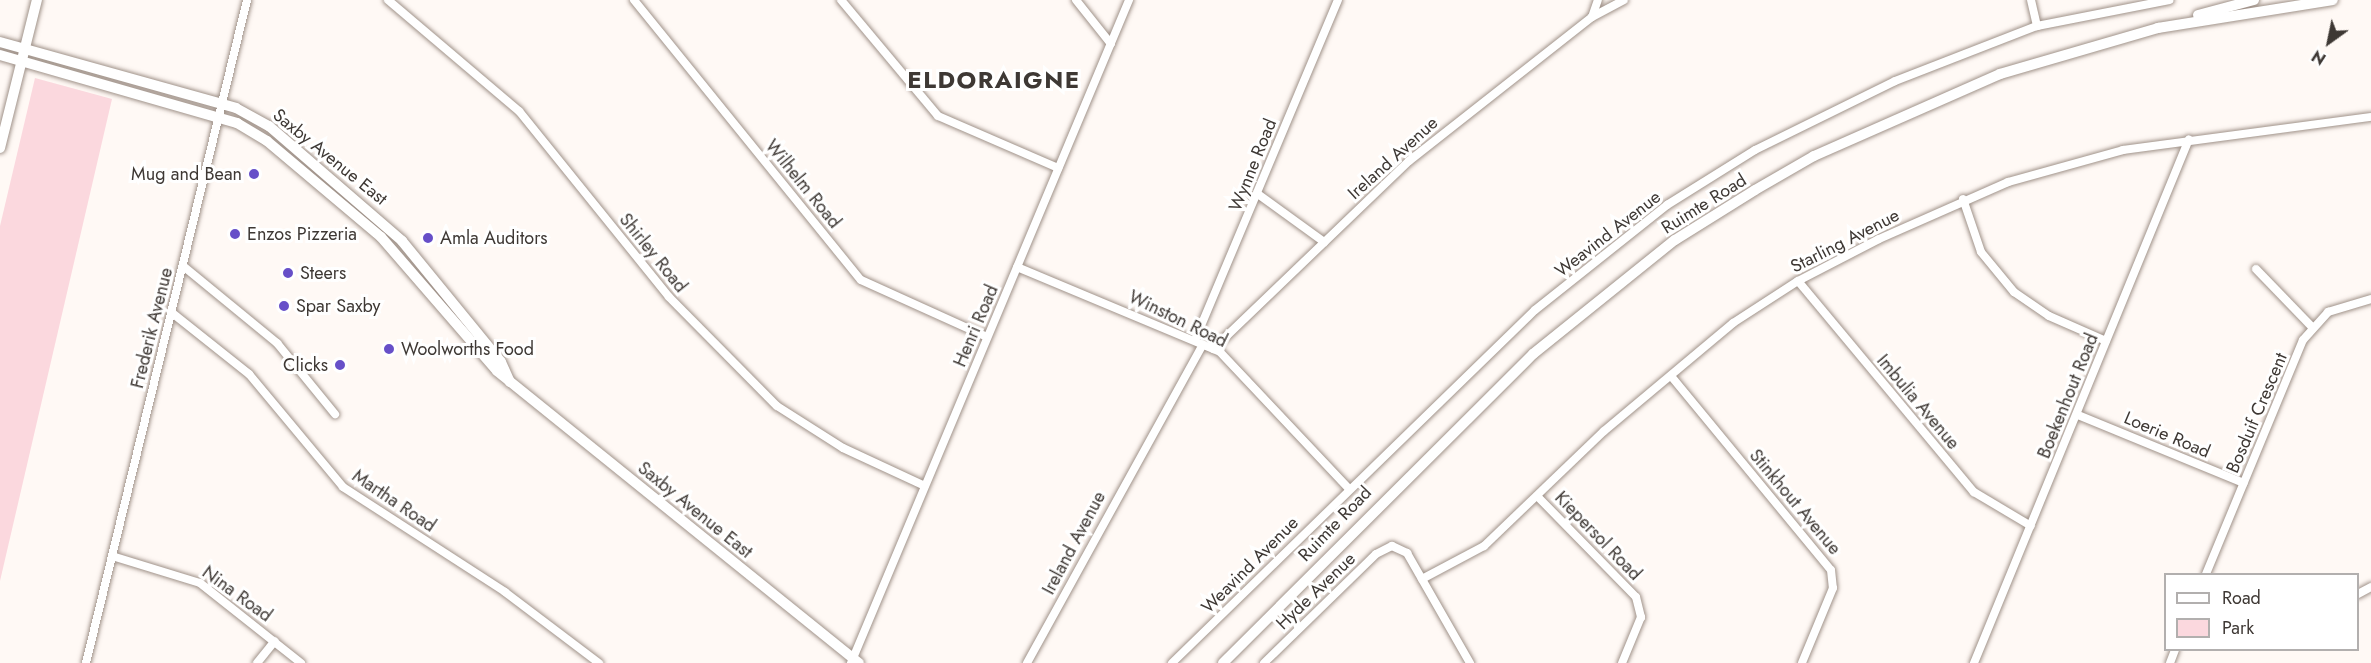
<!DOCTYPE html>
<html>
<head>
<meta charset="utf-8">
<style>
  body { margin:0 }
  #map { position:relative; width:2371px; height:663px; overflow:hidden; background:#fff9f5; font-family:Jost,sans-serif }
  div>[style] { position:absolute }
  .green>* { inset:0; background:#fbd8de }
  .roads { filter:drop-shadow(0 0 2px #a09289) drop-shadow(0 0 2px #a09289) }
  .street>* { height:8px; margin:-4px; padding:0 4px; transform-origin:4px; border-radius:4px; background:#fff }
  .secondary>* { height:10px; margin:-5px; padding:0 5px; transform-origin:5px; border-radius:5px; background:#fff }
  .dots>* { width:16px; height:16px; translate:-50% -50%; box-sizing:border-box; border:3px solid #fff; border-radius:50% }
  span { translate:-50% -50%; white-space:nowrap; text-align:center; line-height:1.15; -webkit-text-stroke:6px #fff; paint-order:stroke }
  .street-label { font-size:18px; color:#3e3834 }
  .poi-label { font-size:18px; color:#3e3834 }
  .right { translate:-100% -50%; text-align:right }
  .left { translate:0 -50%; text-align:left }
  .district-label { font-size:24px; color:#3e3834; font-weight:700; letter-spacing:1.5px }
  .legend { position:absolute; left:2164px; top:573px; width:195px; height:78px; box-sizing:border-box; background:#fff; border:2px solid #b2afae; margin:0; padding:8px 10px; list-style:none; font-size:18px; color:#3e3834 }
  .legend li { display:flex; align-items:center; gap:12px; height:30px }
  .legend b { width:30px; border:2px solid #b2afae }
  .north { position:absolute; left:2299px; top:12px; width:60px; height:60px; -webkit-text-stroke:4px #fff; paint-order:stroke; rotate:213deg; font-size:16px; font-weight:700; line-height:24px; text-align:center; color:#3e3834 }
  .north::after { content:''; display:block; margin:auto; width:21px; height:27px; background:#3e3834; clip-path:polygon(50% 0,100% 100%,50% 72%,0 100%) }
</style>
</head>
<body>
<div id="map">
  <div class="green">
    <i style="clip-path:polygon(35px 78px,112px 99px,0 581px,0 226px)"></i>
  </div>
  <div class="roads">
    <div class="street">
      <i style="left:388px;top:0;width:172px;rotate:40.3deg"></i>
      <i style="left:519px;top:111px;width:239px;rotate:51.1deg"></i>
      <i style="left:669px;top:297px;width:153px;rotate:45.3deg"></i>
      <i style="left:777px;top:406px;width:78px;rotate:32.5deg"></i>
      <i style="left:843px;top:448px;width:90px;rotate:24.9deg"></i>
      <i style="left:634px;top:0;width:360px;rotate:51deg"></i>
      <i style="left:861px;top:280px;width:138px;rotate:24.3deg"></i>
      <i style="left:841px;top:0;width:151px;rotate:50.1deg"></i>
      <i style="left:938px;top:116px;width:131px;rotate:23.4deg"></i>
      <i style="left:1076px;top:0;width:56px;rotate:51.5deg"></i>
      <i style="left:2031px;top:0;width:27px;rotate:77deg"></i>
      <i style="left:1592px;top:17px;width:36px;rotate:-28deg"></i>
      <i style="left:1258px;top:194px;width:82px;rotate:36deg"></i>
      <i style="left:1963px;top:199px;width:56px;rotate:71.2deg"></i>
      <i style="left:1981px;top:252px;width:52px;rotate:50.5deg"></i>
      <i style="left:2014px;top:292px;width:42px;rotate:34.4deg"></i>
      <i style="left:2049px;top:316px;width:62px;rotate:23.7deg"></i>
      <i style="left:183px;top:266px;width:122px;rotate:39.3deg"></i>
      <i style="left:277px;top:343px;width:92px;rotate:50.8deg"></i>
      <i style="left:1017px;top:267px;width:220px;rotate:22.7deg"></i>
      <i style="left:1220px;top:352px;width:188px;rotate:46.7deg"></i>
      <i style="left:2256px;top:269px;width:81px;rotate:46deg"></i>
      <i style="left:1798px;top:281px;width:275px;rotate:50.2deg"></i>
      <i style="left:1974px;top:492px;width:66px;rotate:30.8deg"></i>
      <i style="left:171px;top:312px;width:100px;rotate:38.5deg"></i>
      <i style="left:249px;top:374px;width:147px;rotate:50.2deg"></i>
      <i style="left:343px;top:487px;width:193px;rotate:32.9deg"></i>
      <i style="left:505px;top:592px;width:118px;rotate:37.1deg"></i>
      <i style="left:1195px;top:340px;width:369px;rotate:-67.2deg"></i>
      <i style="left:1213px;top:349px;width:272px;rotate:-43.8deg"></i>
      <i style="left:1409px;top:161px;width:233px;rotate:-38.2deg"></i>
      <i style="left:1592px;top:17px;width:18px;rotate:-71deg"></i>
      <i style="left:1671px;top:376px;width:251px;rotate:50.5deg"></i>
      <i style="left:1831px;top:570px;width:18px;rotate:84deg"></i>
      <i style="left:1833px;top:588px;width:81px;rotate:112.5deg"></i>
      <i style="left:2078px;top:415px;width:179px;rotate:22.3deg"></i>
      <i style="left:1538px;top:497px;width:140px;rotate:45.6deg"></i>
      <i style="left:1636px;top:597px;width:21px;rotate:76deg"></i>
      <i style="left:1641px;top:617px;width:50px;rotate:112.4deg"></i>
      <i style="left:112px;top:556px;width:92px;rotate:17.1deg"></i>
      <i style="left:200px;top:583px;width:129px;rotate:38.4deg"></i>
      <i style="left:2206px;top:574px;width:253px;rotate:-67.5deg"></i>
      <i style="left:2303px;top:340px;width:38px;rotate:-48deg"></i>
      <i style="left:2328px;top:312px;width:45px;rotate:-16.8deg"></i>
      <i style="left:1422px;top:579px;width:70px;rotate:-28deg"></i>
      <i style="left:1484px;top:546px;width:166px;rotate:-43.8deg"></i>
      <i style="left:1604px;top:431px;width:168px;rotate:-39.9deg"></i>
      <i style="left:1733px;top:323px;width:77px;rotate:-32.9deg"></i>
      <i style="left:1798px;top:281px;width:91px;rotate:-27.4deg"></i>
      <i style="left:1879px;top:239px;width:141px;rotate:-23.8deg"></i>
      <i style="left:2008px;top:182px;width:119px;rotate:-15.5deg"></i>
      <i style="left:2123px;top:150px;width:250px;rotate:-7.6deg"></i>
      <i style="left:2358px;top:594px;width:15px;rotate:-28deg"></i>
      <i style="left:86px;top:663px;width:682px;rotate:-76.35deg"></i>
      <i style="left:257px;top:663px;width:28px;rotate:-51deg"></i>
      <i style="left:851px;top:663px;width:719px;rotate:-67.25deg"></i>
      <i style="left:1027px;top:663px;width:364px;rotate:-61.1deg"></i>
      <i style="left:1172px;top:663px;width:506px;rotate:-44.2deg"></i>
      <i style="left:1535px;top:310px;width:169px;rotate:-38.5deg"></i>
      <i style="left:1667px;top:205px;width:104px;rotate:-32deg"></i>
      <i style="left:1755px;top:150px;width:156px;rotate:-26.2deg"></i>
      <i style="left:1895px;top:81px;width:152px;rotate:-21.2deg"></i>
      <i style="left:2037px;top:26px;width:135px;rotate:-11.1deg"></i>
      <i style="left:1264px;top:663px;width:156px;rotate:-44.2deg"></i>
      <i style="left:1376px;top:554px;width:18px;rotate:-27deg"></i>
      <i style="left:1392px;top:546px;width:17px;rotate:25deg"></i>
      <i style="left:1407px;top:553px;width:127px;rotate:60.2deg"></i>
      <i style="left:1974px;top:663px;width:566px;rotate:-67.69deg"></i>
      <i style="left:2170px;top:663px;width:14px;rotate:-69deg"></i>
    </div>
    <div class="secondary">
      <i style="left:2198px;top:15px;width:58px;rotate:-15deg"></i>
      <i style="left:0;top:42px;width:245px;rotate:15.6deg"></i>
      <i style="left:236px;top:108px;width:38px;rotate:29deg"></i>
      <i style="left:269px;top:126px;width:176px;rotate:40.8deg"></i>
      <i style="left:402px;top:241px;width:156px;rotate:50.7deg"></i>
      <i style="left:501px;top:362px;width:22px;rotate:66deg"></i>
      <i style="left:0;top:55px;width:247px;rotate:16deg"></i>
      <i style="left:237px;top:123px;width:35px;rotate:31deg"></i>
      <i style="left:267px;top:141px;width:149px;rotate:40.1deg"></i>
      <i style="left:381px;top:237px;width:177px;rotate:49.1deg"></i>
      <i style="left:497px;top:371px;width:465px;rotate:38.9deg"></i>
      <i style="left:0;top:148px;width:153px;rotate:-76deg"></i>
      <i style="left:1223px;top:663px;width:438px;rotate:-44.9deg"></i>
      <i style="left:1533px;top:354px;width:182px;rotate:-38.8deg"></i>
      <i style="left:1675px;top:240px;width:94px;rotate:-32deg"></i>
      <i style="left:1755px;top:190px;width:68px;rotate:-30deg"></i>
      <i style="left:1814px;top:156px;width:203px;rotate:-23.8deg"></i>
      <i style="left:2000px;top:74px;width:165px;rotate:-16.2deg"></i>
      <i style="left:2158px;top:28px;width:177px;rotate:-9.1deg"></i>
    </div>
  </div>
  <div class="dots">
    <i style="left:254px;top:174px;background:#674fc8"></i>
    <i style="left:235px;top:234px;background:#674fc8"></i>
    <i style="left:428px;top:238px;background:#674fc8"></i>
    <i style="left:288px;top:273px;background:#674fc8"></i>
    <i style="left:284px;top:306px;background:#674fc8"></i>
    <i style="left:389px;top:349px;background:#674fc8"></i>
    <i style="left:340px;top:365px;background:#674fc8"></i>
  </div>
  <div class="street-label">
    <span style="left:330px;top:157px;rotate:39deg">Saxby Avenue East</span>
    <span style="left:1393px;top:158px;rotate:-42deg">Ireland Avenue</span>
    <span style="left:1253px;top:165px;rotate:-68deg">Wynne Road</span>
    <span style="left:803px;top:184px;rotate:51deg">Wilhelm Road</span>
    <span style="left:1704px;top:204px;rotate:-32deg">Ruimte Road</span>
    <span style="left:1608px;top:234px;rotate:-38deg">Weavind Avenue</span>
    <span style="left:1845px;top:241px;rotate:-27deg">Starling Avenue</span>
    <span style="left:653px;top:253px;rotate:51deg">Shirley Road</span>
    <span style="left:1178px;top:319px;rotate:26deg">Winston Road</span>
    <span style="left:976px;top:326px;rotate:-67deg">Henri Road</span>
    <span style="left:152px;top:328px;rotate:-76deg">Frederik Avenue</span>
    <span style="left:2068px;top:396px;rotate:-68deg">Boekenhout Road</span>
    <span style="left:1918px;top:402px;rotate:50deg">Imbulia Avenue</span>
    <span style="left:2257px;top:413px;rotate:-67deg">Bosduif Crescent</span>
    <span style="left:2167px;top:435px;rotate:23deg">Loerie Road</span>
    <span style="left:394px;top:501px;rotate:34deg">Martha Road</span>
    <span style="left:1795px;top:502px;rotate:50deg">Stinkhout Avenue</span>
    <span style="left:695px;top:510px;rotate:39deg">Saxby Avenue East</span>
    <span style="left:1335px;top:524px;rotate:-46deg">Ruimte Road</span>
    <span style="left:1598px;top:536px;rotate:46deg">Kiepersol Road</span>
    <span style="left:1074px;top:543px;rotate:-62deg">Ireland Avenue</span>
    <span style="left:1250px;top:565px;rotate:-45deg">Weavind Avenue</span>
    <span style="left:1316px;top:591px;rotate:-44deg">Hyde Avenue</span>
    <span style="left:237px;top:594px;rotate:36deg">Nina Road</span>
  </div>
  <div class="poi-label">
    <span class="right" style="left:242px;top:174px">Mug and Bean</span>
    <span class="left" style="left:247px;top:234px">Enzos Pizzeria</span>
    <span class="left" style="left:440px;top:238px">Amla Auditors</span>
    <span class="left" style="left:300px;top:273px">Steers</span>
    <span class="left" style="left:296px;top:306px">Spar Saxby</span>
    <span class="left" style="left:401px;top:349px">Woolworths Food</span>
    <span class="right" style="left:328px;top:365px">Clicks</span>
  </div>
  <div class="district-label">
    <span style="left:994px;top:80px">ELDORAIGNE</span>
  </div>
  <ul class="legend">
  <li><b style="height:8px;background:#fff"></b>Road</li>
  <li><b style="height:16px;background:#fbd8de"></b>Park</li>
  </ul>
  <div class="north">N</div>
</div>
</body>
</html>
